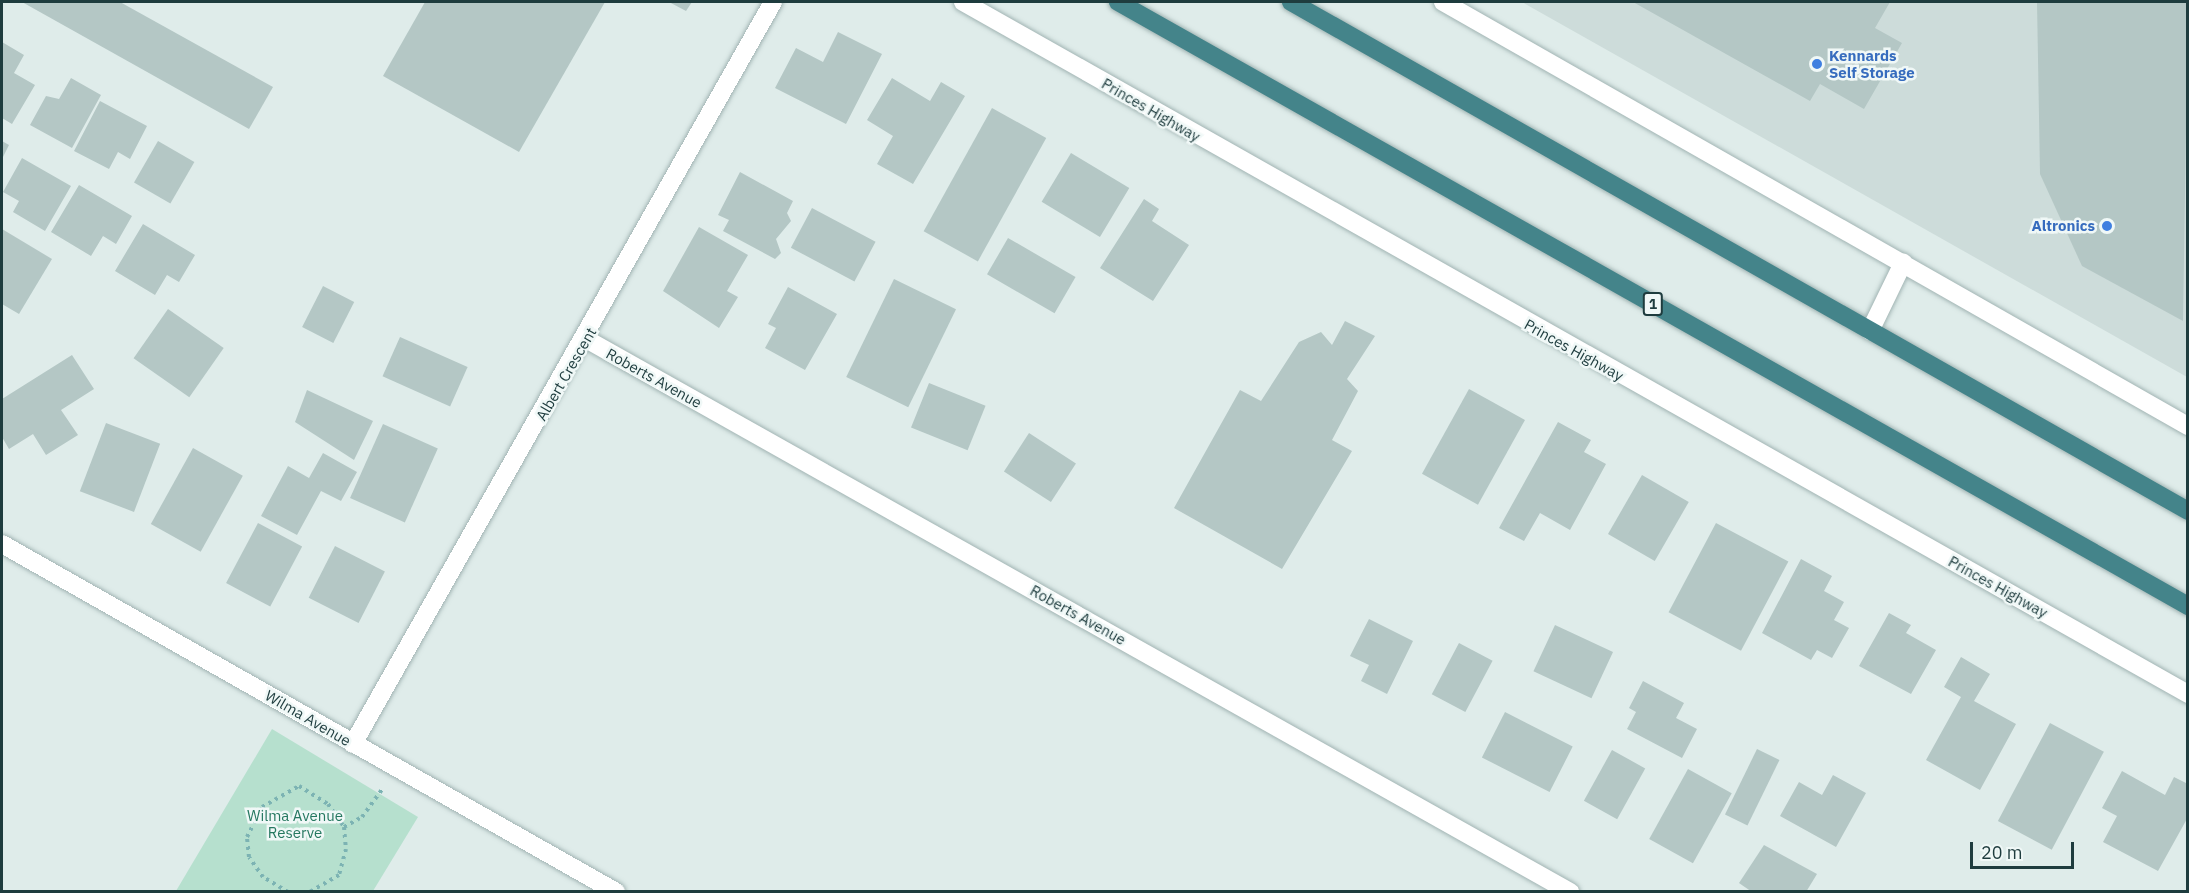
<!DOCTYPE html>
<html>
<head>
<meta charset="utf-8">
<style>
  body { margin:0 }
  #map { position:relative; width:2189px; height:893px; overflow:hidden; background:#dfecea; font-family:"IBM Plex Sans",sans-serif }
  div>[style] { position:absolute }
  .built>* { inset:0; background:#cddcda }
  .green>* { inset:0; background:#b6e0ce }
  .building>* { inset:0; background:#b4c7c5; transform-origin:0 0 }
  .path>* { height:4px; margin-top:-2px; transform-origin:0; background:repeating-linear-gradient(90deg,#7cb3b3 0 3px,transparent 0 7.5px) }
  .roads { filter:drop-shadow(0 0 2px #a1b4b3) drop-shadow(0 0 2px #a1b4b3) }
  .minor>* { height:18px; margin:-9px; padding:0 9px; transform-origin:9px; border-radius:9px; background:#fff }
  .trunk>* { height:18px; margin:-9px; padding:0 9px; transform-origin:9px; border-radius:9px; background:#44848a }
  .dots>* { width:16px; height:16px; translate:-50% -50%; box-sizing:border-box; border:3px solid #f0f8f7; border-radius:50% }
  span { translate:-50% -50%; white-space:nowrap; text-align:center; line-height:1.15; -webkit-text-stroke:5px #f0f8f7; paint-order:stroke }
  .shield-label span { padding:2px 4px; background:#f0f8f7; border:2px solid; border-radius:4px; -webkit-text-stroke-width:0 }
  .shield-label { font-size:14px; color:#1e3c3e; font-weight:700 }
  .shop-label { font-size:15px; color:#366cbe; font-weight:700 }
  .left { translate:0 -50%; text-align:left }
  .right { translate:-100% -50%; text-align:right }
  .street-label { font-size:15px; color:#1e3c3e }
  .park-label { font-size:15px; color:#257860 }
  .frame { position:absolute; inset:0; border:3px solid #1e3c3e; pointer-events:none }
  .scale { position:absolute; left:1970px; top:842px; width:104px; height:27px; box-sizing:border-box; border:3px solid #1e3c3e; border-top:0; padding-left:8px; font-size:18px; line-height:21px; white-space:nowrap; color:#1e3c3e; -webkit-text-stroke:4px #f0f8f7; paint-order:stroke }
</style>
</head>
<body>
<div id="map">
  <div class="built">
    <i style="clip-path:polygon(1522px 2px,2187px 2px,2187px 377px)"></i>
  </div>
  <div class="green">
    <i style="clip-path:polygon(272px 729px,418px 817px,373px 891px,176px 891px)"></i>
  </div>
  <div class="building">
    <i style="clip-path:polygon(22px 2px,120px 2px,273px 87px,249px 129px)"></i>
    <i style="clip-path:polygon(425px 2px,605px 2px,519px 152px,383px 76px)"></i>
    <i style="clip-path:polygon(669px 2px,692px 2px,686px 11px)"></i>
    <i style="clip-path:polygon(1633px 2px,1890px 2px,1875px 28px,1902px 43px,1864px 109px,1820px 84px,1810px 101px)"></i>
    <i style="clip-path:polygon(2037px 2px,2188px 2px,2183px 321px,2082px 266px,2040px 174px)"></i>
    <i style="clip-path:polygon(838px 32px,882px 54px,846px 124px,775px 88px,796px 48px,823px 62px)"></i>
    <i style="clip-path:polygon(2px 42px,24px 55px,14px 73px,35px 85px,12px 124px,2px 118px)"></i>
    <i style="clip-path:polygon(71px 78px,101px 95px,72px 148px,30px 125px,46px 96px,59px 99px)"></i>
    <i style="clip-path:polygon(892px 78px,930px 101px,941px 82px,965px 96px,913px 184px,877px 164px,893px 136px,867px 120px)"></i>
    <i style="clip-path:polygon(100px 101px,147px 126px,130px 159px,118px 152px,109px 169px,74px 151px)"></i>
    <i style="left:992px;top:108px;width:62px;height:141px;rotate:29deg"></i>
    <i style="clip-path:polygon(2px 141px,9px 145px,2px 159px)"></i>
    <i style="left:158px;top:141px;width:42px;height:48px;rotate:30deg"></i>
    <i style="left:1071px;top:153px;width:68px;height:57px;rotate:31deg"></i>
    <i style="clip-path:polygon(22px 158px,71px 186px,45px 231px,13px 212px,19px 201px,3px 192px)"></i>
    <i style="clip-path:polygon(740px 172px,793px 201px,787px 213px,791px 221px,776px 239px,781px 253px,775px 259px,723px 231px,729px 220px,718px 215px)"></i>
    <i style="clip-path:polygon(79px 185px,132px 216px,116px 244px,103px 236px,91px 256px,51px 232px)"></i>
    <i style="clip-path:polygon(1144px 199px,1159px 209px,1152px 221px,1189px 245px,1153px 301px,1100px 268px)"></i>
    <i style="left:812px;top:208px;width:72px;height:45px;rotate:28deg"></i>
    <i style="clip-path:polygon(143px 224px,195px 255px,179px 282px,167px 275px,155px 295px,115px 271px)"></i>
    <i style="clip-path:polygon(699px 227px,748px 255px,727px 291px,738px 297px,719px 328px,663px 291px)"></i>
    <i style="clip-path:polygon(2px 229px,52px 259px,19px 314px,2px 304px)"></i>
    <i style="left:1008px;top:238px;width:78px;height:42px;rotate:30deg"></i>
    <i style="left:894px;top:279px;width:69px;height:109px;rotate:26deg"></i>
    <i style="left:323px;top:286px;width:35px;height:46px;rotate:27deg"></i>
    <i style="clip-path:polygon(788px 287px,837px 314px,805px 370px,765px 348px,776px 328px,768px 324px)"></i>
    <i style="left:168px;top:309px;width:68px;height:60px;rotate:35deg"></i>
    <i style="clip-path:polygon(1345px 321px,1375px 336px,1347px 379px,1358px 391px,1332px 440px,1352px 451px,1282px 569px,1174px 508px,1240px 390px,1261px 401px,1299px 342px,1321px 332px,1332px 345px)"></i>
    <i style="left:400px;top:337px;width:74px;height:43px;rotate:24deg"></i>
    <i style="clip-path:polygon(72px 355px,94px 389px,61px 410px,78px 435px,46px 455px,33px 434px,9px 449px,2px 437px,2px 399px)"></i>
    <i style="left:929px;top:383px;width:61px;height:48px;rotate:22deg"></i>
    <i style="left:1469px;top:389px;width:64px;height:97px;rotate:29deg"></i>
    <i style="clip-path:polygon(307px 390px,373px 421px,354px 460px,295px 422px)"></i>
    <i style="clip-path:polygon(1558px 422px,1591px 440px,1584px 452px,1606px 464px,1570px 530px,1540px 513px,1524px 541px,1499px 528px)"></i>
    <i style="left:106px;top:423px;width:58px;height:73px;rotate:21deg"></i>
    <i style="left:383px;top:424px;width:60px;height:81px;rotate:24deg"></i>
    <i style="left:1029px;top:433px;width:56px;height:46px;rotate:33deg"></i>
    <i style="left:193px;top:448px;width:57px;height:87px;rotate:29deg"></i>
    <i style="clip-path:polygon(323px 453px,357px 472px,341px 501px,321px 491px,297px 535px,261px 516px,288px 466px,309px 478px)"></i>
    <i style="left:1642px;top:475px;width:54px;height:68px;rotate:30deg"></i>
    <i style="left:258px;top:523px;width:50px;height:68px;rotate:28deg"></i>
    <i style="left:1716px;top:523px;width:82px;height:101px;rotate:28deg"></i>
    <i style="left:335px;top:546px;width:56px;height:58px;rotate:27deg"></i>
    <i style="clip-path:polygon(1801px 559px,1832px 576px,1824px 591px,1844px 602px,1834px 620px,1849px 628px,1832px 658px,1817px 650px,1811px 660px,1762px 633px)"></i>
    <i style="clip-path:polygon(1889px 613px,1911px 625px,1906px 633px,1936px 650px,1911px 694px,1859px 666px)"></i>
    <i style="clip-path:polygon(1369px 619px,1413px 641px,1387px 694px,1361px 681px,1369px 665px,1350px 656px)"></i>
    <i style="left:1555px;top:625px;width:64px;height:51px;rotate:25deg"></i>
    <i style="left:1459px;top:643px;width:38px;height:58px;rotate:28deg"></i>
    <i style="clip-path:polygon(1961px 657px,1990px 674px,1974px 701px,2016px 724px,1980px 790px,1926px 760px,1961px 697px,1944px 687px)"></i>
    <i style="clip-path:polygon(1643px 681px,1684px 703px,1676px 718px,1697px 729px,1682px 758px,1627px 729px,1636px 712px,1629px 708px)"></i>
    <i style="left:1505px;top:712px;width:76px;height:51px;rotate:27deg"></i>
    <i style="left:2050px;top:723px;width:61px;height:111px;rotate:28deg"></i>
    <i style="left:1757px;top:749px;width:25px;height:73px;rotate:26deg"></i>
    <i style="left:1612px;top:750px;width:38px;height:58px;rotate:29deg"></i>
    <i style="left:1688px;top:769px;width:50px;height:80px;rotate:29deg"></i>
    <i style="clip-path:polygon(2122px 771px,2165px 795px,2174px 777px,2188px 784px,2188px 817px,2158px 871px,2103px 842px,2117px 816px,2102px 808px)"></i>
    <i style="clip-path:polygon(1833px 775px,1866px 793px,1836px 847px,1780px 816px,1799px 782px,1822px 795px)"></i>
    <i style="clip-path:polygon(1764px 845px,1817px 874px,1806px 892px,1752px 892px,1739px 883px)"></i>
  </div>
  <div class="path">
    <i style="left:344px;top:827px;width:21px;rotate:-29deg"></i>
    <i style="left:362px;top:817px;width:34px;rotate:-54deg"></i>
    <i style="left:288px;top:892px;width:29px;rotate:-149deg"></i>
    <i style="left:263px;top:877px;width:24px;rotate:-125deg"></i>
    <i style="left:249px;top:857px;width:20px;rotate:-96deg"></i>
    <i style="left:247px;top:837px;width:34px;rotate:-63deg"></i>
    <i style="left:262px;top:807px;width:43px;rotate:-29.6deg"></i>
    <i style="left:299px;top:786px;width:34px;rotate:32deg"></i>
    <i style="left:328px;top:804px;width:28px;rotate:55deg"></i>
    <i style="left:344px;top:827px;width:22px;rotate:85deg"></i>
    <i style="left:346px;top:849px;width:27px;rotate:105deg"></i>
    <i style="left:339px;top:875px;width:34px;rotate:150deg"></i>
  </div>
  <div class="roads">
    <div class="minor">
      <i style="left:963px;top:2px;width:1407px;rotate:29.46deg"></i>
      <i style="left:1443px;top:2px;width:857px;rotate:29.65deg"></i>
      <i style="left:1870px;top:331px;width:76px;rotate:-64.1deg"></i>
      <i style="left:586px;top:339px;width:1129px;rotate:29.34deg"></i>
      <i style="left:2px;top:544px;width:706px;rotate:29.54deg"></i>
      <i style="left:353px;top:744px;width:853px;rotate:-60.49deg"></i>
    </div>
    <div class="trunk">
      <i style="left:1118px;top:2px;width:1229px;rotate:29.44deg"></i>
      <i style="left:1291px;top:2px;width:1031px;rotate:29.57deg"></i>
    </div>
  </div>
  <div class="dots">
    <i style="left:1817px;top:64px;background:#3f7fe0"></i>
    <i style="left:2107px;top:226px;background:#3f7fe0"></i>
  </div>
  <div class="shield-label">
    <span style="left:1653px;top:304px">1</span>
  </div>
  <div class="shop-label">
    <span class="left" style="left:1829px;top:64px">Kennards<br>Self Storage</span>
    <span class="right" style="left:2095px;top:226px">Altronics</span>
  </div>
  <div class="street-label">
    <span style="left:1151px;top:110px;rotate:30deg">Princes Highway</span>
    <span style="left:1574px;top:350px;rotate:29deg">Princes Highway</span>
    <span style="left:566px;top:374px;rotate:-60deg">Albert Crescent</span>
    <span style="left:654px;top:378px;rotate:29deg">Roberts Avenue</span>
    <span style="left:1998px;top:587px;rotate:29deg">Princes Highway</span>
    <span style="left:1078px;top:615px;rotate:29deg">Roberts Avenue</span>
    <span style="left:308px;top:718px;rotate:30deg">Wilma Avenue</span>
  </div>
  <div class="park-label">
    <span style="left:295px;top:824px">Wilma Avenue<br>Reserve</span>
  </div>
  <div class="frame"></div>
  <div class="scale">20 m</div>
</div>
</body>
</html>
